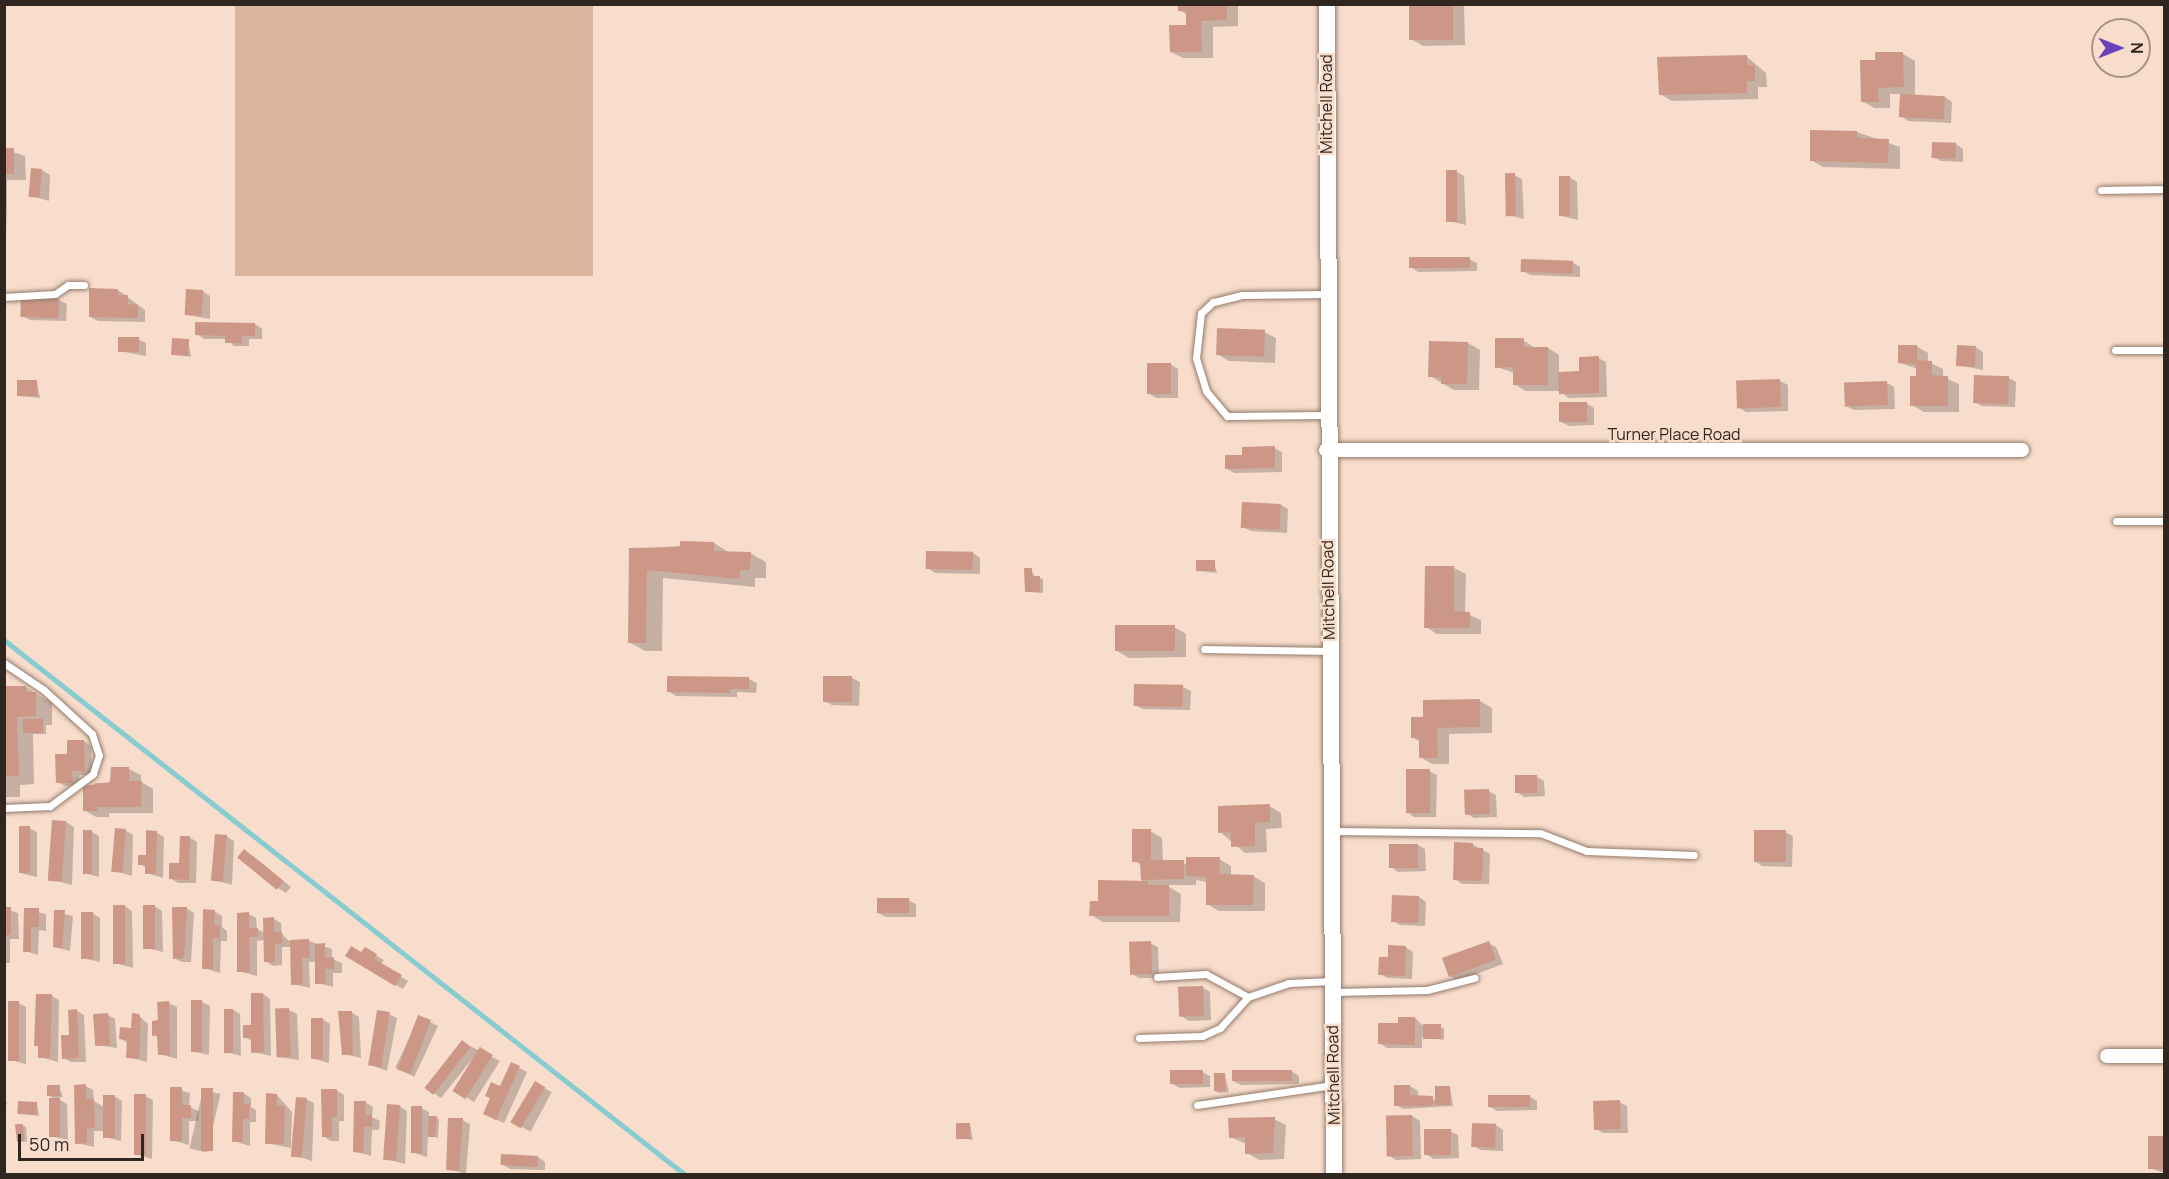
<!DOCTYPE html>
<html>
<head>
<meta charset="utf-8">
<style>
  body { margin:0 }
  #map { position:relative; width:2169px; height:1179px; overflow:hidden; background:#f8ddcc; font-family:Manrope,sans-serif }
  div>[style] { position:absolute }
  .green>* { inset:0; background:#dbb59d; transform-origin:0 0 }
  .shadow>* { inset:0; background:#0003; transform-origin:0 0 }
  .stream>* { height:5px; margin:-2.5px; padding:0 2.5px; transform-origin:2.5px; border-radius:2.5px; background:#87ccd1 }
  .building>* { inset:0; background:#cd9787; transform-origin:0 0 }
  .roads { filter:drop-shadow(0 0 2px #927a6b) drop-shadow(0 0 2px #927a6b) }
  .service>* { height:7px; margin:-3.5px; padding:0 3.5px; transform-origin:3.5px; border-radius:3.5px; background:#fff }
  .minor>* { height:14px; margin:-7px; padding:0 7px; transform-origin:7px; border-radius:7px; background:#fff }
  .tertiary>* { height:16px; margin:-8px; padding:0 8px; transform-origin:8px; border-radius:8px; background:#fff }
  span { translate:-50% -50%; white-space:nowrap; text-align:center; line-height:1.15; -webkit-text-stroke:5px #f8ddcc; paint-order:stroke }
  .street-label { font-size:16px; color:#302620 }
  .frame { position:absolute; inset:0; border:6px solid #302620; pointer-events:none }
  .north { position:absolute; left:2091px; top:18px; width:60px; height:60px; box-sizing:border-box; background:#f8ddcc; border:2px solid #a89487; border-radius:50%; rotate:90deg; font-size:16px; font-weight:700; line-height:24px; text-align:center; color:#302620 }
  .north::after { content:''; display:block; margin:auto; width:21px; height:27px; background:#6943bc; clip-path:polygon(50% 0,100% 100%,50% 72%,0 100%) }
  .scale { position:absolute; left:18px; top:1134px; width:126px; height:27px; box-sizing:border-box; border:3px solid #302620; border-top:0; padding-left:8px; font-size:18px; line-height:21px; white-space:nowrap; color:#302620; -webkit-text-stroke:4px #f8ddcc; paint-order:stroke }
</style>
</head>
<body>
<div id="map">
  <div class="green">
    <i style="left:235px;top:5px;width:358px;height:271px"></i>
  </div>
  <div class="shadow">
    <i style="clip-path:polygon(1179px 4px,1238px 4px,1238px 26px,1213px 27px,1213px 58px,1183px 58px,1171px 52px,1188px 26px,1188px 15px,1179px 10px)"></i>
    <i style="clip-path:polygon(1411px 4px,1464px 6px,1465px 45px,1423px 46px,1411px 39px)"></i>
    <i style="clip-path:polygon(1903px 54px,1915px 61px,1915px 96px,1945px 97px,1952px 102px,1951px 123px,1908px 121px,1901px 116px,1902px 94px,1890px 94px,1890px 108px,1874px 108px,1862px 101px,1877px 62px)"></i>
    <i style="clip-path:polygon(1746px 56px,1766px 73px,1767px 87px,1758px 87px,1758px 99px,1672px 101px,1660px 94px)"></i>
    <i style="clip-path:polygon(1857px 132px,1900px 147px,1900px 169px,1823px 167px,1811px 160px)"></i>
    <i style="clip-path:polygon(1956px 144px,1963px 149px,1963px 162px,1941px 161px,1933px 157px)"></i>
    <i style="clip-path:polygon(4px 149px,25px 156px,26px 180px,7px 180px,7px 238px)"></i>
    <i style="clip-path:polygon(42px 170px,50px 175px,49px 201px,32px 196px)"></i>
    <i style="clip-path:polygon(1457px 172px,1464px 176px,1466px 225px,1449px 221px)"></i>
    <i style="clip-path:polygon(1514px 175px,1522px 179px,1524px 219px,1508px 215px)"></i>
    <i style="clip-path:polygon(1569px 177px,1577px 182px,1578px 220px,1561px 216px)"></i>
    <i style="clip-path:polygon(1469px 259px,1477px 263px,1477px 271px,1418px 272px,1411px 267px)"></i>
    <i style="clip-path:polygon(1572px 262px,1580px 267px,1580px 277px,1530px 275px,1523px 271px)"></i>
    <i style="clip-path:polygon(118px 290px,145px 310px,145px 322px,98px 321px,90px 317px)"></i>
    <i style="clip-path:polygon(202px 291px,210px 296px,210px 319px,187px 315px)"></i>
    <i style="clip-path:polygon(59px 300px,67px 304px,66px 321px,30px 320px,22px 316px)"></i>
    <i style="clip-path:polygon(4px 316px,6px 316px,5px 339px,4px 339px)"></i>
    <i style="clip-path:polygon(255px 324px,262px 329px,262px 339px,249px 339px,249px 346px,234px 346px,227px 339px,204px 339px,197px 334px)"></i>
    <i style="clip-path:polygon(1264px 332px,1276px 338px,1275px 363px,1229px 361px,1217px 354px)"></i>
    <i style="clip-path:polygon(138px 339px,146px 343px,146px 356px,119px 351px)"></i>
    <i style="clip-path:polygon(188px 340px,191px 357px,173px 354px)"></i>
    <i style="clip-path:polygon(1523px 340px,1535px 348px,1548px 348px,1559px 355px,1559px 373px,1581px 373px,1598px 358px,1606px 362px,1607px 397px,1568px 398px,1560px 391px,1526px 391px,1514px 384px,1514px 373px,1497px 367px)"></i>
    <i style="clip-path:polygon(1468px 343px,1480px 350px,1479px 390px,1454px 390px,1430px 376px)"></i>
    <i style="clip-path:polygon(1916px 346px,1928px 353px,1928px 362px,1943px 369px,1943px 377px,1959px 384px,1959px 412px,1924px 412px,1912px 405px,1918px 369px,1900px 363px)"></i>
    <i style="clip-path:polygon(1975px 347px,1983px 352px,1983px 370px,1957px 365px)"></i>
    <i style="clip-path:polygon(1170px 364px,1178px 369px,1178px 398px,1156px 398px,1148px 393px)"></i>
    <i style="clip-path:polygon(2009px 378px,2016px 382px,2015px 407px,1982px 406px,1975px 402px)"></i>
    <i style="clip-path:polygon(1780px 381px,1788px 385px,1788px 411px,1746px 412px,1738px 407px)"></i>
    <i style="clip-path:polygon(37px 382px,40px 398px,19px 396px)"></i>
    <i style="clip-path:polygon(1887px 383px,1894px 387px,1895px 409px,1854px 410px,1846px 406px)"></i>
    <i style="clip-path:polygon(1586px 403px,1594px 408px,1594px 425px,1569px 426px,1561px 422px)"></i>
    <i style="clip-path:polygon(1274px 448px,1282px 452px,1282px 472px,1234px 473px,1227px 469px,1243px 456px)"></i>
    <i style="clip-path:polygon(1281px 505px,1288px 509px,1287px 533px,1251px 531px,1243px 527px)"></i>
    <i style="clip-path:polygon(714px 543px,730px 553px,750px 553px,766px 562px,766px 578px,755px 578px,755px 587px,663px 578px,662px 651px,645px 651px,629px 642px,630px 550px)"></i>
    <i style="clip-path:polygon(973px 553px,980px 558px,980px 574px,935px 573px,928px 568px)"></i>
    <i style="clip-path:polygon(1214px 562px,1217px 573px,1198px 571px)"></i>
    <i style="clip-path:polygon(1426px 567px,1454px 568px,1466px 574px,1465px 613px,1481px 620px,1481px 634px,1437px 634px,1426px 627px)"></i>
    <i style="clip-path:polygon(1031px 569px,1035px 577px,1043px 579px,1043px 593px,1027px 592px)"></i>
    <i style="clip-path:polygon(1174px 627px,1186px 634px,1186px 657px,1129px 658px,1117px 651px)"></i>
    <i style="clip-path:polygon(852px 678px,860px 682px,859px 706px,832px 705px,824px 701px)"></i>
    <i style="clip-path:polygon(749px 679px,757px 683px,756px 693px,737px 692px,737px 697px,676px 696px,668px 691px)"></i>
    <i style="clip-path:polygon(25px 687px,52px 703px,52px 725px,46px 725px,46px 734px,33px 734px,34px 784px,20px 785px,20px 797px,4px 797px,4px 708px)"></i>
    <i style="clip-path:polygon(1183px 687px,1191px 691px,1190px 710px,1143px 709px,1135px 705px)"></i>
    <i style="clip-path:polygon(1480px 701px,1492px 708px,1492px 733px,1449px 734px,1449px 764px,1432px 764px,1420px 757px,1420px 742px,1412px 737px,1425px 718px)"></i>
    <i style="clip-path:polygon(84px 741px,91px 746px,92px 775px,79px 775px,80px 786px,65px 786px,58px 782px,69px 755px)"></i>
    <i style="clip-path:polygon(112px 768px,129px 769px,141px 775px,141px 782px,153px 789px,153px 813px,109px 813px,109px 817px,96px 817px,84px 810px,95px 783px,112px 783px)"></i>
    <i style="clip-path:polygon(1429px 771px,1437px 775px,1436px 817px,1414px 817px,1407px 812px)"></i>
    <i style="clip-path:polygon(1536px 776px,1544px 781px,1545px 796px,1524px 797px,1517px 792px)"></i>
    <i style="clip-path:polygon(1488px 791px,1496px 795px,1497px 817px,1474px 818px,1467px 814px)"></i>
    <i style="clip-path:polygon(1269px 806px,1281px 813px,1282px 828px,1266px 829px,1267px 852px,1245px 853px,1220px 832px)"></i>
    <i style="clip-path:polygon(66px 822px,74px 827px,72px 885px,53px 880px)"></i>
    <i style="clip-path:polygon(29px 828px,37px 832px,37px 877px,20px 873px)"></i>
    <i style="clip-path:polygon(125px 830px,133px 835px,132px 876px,115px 871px)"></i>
    <i style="clip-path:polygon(1150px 831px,1162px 838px,1163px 862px,1188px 864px,1219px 859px,1231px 866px,1231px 876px,1253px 876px,1265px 883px,1265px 911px,1219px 911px,1207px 904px,1207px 882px,1196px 880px,1196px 885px,1166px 885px,1181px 894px,1180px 922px,1103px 922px,1091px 915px,1099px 902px,1142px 882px,1142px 865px,1134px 861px)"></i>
    <i style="clip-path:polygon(92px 832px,99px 836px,99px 877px,84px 873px)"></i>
    <i style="clip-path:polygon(156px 832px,164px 837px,163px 878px,147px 873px,147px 868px,140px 864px,147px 857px)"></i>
    <i style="clip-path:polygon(1785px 832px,1793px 836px,1792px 867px,1762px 866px,1755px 861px)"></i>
    <i style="clip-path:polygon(226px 836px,234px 841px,232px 885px,215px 880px)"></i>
    <i style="clip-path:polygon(189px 837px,197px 842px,196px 883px,178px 883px,170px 878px,181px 864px)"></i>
    <i style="left:4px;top:838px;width:2px;height:42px;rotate:27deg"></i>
    <i style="clip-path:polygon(1472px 844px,1490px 854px,1489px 884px,1462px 884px,1455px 879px)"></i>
    <i style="clip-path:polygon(1418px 845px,1425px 849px,1426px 871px,1398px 872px,1391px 867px)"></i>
    <i style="clip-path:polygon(252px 855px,291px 887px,286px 893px,278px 888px)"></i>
    <i style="clip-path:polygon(1419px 897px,1426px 902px,1425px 926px,1400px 925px,1393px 921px)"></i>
    <i style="clip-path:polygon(908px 900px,916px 904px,916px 917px,886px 917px,878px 913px)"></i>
    <i style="clip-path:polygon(125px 906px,132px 911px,133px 968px,115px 963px)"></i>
    <i style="clip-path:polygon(154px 906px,162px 911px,163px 952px,146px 948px)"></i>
    <i style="clip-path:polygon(4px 908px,18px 913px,19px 939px,10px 939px,10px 963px,4px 963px)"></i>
    <i style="clip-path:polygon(186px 908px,194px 913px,191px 962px,182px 962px,174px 958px)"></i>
    <i style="clip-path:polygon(26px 910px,46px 914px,46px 931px,39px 930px,38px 955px,25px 951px)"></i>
    <i style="clip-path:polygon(214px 911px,222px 916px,222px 927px,227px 931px,227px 941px,221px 941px,220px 973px,204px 968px)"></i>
    <i style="clip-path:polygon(55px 912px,73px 916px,70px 951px,54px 947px)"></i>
    <i style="clip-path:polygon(92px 913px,100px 918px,100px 962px,82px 958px)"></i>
    <i style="clip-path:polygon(249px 914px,256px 918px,257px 929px,265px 933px,274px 919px,281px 923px,282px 934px,289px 941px,309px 941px,332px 949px,332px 959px,342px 963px,342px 973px,333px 973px,333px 987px,317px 983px,316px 962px,309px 962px,310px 988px,292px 984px,291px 947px,282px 947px,282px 965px,273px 966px,265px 961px,265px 940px,257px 941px,257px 976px,239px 971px)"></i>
    <i style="clip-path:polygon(1150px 943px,1158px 947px,1159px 978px,1139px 978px,1132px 974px)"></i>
    <i style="clip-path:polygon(1488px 943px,1496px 947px,1503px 964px,1458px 981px,1451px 977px)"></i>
    <i style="clip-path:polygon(1405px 947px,1413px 952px,1412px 979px,1388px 978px,1380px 974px,1389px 958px)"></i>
    <i style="clip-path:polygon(365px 949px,384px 960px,381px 964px,408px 981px,403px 989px,347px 956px,362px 954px)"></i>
    <i style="clip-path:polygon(1202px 987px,1210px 992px,1211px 1020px,1189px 1021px,1181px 1016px)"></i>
    <i style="clip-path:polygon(263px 994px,270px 999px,271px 1056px,253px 1052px,253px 1042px,245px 1037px,253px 1027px)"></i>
    <i style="clip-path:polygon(52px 996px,59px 1000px,58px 1062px,40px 1057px,40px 1048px,36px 1045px)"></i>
    <i style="clip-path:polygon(202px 1002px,210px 1006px,209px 1055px,191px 1051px)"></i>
    <i style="clip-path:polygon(19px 1003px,26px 1007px,26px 1064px,10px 1060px)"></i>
    <i style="clip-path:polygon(169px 1003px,177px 1007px,177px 1059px,159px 1054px,159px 1038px,154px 1035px)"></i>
    <i style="clip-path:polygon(233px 1010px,240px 1014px,241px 1056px,226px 1052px)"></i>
    <i style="clip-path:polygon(289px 1010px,297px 1014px,299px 1060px,279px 1057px)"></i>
    <i style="clip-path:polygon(77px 1011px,84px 1015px,86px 1062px,71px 1062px,63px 1058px)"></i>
    <i style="clip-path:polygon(351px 1012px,359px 1017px,361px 1058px,344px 1054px)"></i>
    <i style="clip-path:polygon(389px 1014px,397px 1018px,387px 1071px,368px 1064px)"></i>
    <i style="clip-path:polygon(108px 1015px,115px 1019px,117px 1048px,96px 1045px)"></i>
    <i style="clip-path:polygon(138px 1015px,148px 1024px,147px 1062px,128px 1057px,128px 1043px,121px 1039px,133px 1029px)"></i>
    <i style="left:419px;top:1017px;width:21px;height:56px;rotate:25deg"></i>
    <i style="clip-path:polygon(1415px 1018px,1423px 1026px,1444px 1028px,1444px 1040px,1422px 1037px,1422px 1048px,1387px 1048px,1379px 1043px,1400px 1025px)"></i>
    <i style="clip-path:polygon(323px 1019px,330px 1024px,329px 1063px,311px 1058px)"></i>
    <i style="clip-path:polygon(470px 1046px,500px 1061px,474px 1102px,455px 1090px,472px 1059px,441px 1098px,425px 1087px)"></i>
    <i style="clip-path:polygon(512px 1064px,527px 1072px,504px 1123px,492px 1118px)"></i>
    <i style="clip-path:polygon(1291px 1071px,1299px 1076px,1299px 1084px,1241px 1085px,1233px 1081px)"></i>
    <i style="clip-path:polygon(1202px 1072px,1210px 1076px,1210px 1087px,1180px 1088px,1172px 1084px)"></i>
    <i style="clip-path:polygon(1225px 1075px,1229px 1092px,1219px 1093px,1215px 1091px)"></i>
    <i style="left:535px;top:1083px;width:19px;height:45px;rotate:28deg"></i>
    <i style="clip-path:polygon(86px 1086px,93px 1090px,94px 1101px,104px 1107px,114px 1096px,122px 1101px,121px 1141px,104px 1137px,104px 1131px,94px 1131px,94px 1147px,76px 1143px)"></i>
    <i style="clip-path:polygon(1410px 1086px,1418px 1091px,1418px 1097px,1437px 1100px,1450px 1087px,1453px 1106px,1403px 1109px,1396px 1105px)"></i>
    <i style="clip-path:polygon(59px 1087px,63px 1097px,57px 1098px,67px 1104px,68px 1140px,51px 1136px,55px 1099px,49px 1096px)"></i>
    <i style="clip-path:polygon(172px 1088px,190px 1093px,189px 1107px,199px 1111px,198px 1121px,189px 1121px,189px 1145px,171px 1140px)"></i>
    <i style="left:203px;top:1090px;width:18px;height:60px;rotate:13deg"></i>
    <i style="clip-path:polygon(336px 1090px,344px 1095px,344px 1121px,339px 1121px,339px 1141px,331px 1141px,323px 1136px)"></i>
    <i style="clip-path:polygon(243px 1093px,251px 1098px,251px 1107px,256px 1110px,256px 1122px,250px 1122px,250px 1146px,233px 1141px)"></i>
    <i style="clip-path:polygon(277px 1095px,292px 1112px,291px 1148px,266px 1143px)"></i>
    <i style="clip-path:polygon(145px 1096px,153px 1100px,152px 1159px,135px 1154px)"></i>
    <i style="clip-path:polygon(1529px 1096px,1537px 1101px,1537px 1110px,1497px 1111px,1489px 1106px)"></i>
    <i style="clip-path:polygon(306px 1099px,314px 1103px,312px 1161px,297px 1156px)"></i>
    <i style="left:4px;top:1101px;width:4px;height:58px;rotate:34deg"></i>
    <i style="clip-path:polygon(365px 1102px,373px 1107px,372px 1117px,380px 1121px,379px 1130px,372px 1130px,371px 1156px,354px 1151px)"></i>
    <i style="clip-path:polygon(1619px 1102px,1627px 1106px,1628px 1133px,1603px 1133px,1596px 1129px)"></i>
    <i style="clip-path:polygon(37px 1103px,39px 1116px,18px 1113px)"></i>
    <i style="clip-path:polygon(399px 1106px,407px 1111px,405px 1164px,386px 1159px)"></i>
    <i style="clip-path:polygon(421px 1108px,429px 1112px,429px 1117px,439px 1119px,438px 1138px,428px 1135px,427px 1157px,411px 1152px)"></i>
    <i style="clip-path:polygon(1412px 1116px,1420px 1121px,1421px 1159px,1396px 1160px,1388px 1155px)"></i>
    <i style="clip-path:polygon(1274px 1119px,1286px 1125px,1284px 1159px,1259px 1160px,1247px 1153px,1246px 1144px,1230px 1137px)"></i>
    <i style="clip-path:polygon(462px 1120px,470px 1124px,466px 1174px,448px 1169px)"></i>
    <i style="clip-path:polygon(970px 1124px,973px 1140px,957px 1138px)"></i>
    <i style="clip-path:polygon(22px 1125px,26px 1127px,27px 1142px,18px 1141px)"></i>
    <i style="clip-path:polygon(1496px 1125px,1503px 1130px,1503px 1151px,1481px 1150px,1473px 1146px)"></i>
    <i style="clip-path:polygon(1450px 1131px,1458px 1135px,1459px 1158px,1433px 1159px,1426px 1154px)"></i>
    <i style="clip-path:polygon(2149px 1138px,2164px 1138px,2164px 1173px,2150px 1168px)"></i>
    <i style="clip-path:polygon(538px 1157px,545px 1162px,545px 1170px,510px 1169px,502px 1164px)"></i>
  </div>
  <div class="stream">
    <i style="left:4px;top:640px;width:865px;rotate:38.14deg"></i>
  </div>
  <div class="building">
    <i style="clip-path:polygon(1178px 4px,1227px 4px,1227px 20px,1201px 21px,1202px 52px,1170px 52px,1169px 25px,1186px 25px,1186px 11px,1178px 11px)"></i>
    <i style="left:1409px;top:5px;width:44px;height:35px"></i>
    <i style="clip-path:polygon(1875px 52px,1903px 52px,1904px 87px,1878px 88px,1879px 102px,1861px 102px,1860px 60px,1875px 60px)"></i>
    <i style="clip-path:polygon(1747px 55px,1747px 65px,1755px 65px,1755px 81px,1747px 81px,1747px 93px,1659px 95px,1657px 57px)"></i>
    <i style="left:1900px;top:94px;width:45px;height:23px;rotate:3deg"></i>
    <i style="clip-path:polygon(1810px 130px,1857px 131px,1857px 138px,1889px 139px,1888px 163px,1810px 161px)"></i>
    <i style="left:1932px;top:142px;width:24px;height:16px;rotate:2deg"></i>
    <i style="left:4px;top:148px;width:10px;height:26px"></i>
    <i style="left:31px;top:168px;width:11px;height:29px;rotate:5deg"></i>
    <i style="left:1446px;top:170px;width:11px;height:52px"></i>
    <i style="left:1515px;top:173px;width:43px;height:10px;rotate:89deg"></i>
    <i style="left:1559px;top:176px;width:11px;height:40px"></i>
    <i style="left:1470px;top:257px;width:11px;height:61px;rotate:90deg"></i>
    <i style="left:1521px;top:259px;width:52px;height:13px;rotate:2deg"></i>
    <i style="clip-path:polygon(89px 288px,118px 289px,118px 295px,128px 295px,128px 304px,138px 305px,138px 318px,89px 317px)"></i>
    <i style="left:186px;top:289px;width:17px;height:26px;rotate:3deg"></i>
    <i style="left:21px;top:297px;width:38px;height:20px;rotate:2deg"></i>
    <i style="clip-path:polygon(195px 322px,255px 323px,255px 336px,242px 336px,242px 343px,225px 343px,225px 336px,195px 335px)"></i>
    <i style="left:1217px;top:328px;width:48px;height:27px;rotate:2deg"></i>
    <i style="left:118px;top:337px;width:21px;height:15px"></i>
    <i style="left:172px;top:338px;width:17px;height:17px;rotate:3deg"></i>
    <i style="clip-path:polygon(1495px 338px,1524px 338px,1524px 347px,1548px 347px,1548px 385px,1513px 385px,1513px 367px,1495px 368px)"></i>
    <i style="clip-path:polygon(1429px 341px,1468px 342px,1467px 384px,1441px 384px,1441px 377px,1428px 377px)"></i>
    <i style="clip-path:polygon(1898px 345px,1917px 345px,1917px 360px,1932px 361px,1932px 375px,1948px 376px,1948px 406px,1910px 406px,1910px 376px,1916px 376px,1916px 364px,1898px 363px)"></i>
    <i style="left:1957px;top:345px;width:19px;height:21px;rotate:3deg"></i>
    <i style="clip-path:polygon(1599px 356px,1599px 393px,1559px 394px,1558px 372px,1579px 371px,1579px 357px)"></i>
    <i style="left:1147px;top:363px;width:24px;height:31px"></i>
    <i style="left:1974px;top:375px;width:35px;height:28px;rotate:2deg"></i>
    <i style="left:1780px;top:379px;width:28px;height:44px;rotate:88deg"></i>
    <i style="left:37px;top:380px;width:16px;height:20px;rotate:90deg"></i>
    <i style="left:1887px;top:381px;width:24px;height:43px;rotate:88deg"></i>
    <i style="left:1587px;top:402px;width:20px;height:28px;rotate:90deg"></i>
    <i style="clip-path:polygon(1275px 446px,1275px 468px,1225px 469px,1225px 455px,1242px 455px,1242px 447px)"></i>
    <i style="left:1242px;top:502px;width:39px;height:26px;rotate:3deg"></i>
    <i style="clip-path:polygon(680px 541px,714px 542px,714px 551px,751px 552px,750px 570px,740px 570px,739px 579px,647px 570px,646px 643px,628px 643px,629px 548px,680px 547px)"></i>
    <i style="left:926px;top:551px;width:47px;height:18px;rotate:1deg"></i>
    <i style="left:1196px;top:560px;width:19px;height:11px"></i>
    <i style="clip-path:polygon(1425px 566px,1454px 566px,1454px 611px,1470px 612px,1470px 628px,1424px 628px)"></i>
    <i style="clip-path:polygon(1024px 568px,1032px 568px,1032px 576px,1040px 576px,1040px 592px,1025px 592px)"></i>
    <i style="left:1175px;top:625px;width:26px;height:60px;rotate:90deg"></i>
    <i style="clip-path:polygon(667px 676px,749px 677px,749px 689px,730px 689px,730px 693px,667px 692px)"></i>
    <i style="left:823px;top:676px;width:29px;height:26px"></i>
    <i style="left:1134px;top:684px;width:49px;height:22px;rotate:1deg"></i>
    <i style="clip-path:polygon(4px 686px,26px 686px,26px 692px,36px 692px,36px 716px,17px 717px,19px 776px,4px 776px)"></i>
    <i style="clip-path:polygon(1480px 699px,1480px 727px,1437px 728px,1438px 758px,1419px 758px,1419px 738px,1411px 738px,1411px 717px,1423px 717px,1423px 700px)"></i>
    <i style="left:43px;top:719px;width:14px;height:20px;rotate:90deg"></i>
    <i style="clip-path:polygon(67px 740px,84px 740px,85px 771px,72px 771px,73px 783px,56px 783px,55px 754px,67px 754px)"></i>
    <i style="clip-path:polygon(111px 767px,129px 767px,129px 781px,142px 781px,141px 807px,98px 807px,98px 811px,83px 811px,83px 786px,110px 782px)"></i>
    <i style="left:1406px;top:769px;width:24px;height:44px"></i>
    <i style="left:1515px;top:775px;width:22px;height:18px"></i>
    <i style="left:1489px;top:789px;width:25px;height:25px;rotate:88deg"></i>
    <i style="clip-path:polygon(1270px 804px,1270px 822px,1255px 823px,1255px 846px,1231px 847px,1231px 832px,1218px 833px,1218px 806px)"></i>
    <i style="left:52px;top:820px;width:14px;height:61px;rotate:4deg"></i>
    <i style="left:19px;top:826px;width:11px;height:47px"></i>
    <i style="left:115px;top:828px;width:11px;height:44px;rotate:5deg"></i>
    <i style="clip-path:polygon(1132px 829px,1151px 829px,1151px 860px,1184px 860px,1184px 879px,1141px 880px,1140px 862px,1132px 862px)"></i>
    <i style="left:83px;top:830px;width:9px;height:44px"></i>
    <i style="clip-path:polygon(146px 830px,157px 831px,156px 874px,145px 874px,145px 865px,138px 865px,138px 855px,146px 855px)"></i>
    <i style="left:1754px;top:830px;width:32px;height:32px"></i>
    <i style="left:215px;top:834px;width:12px;height:47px;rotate:5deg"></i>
    <i style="clip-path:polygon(180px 836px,190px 836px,189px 880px,169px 879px,169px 863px,179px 863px)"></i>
    <i style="clip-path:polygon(1454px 842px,1473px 843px,1473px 848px,1483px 848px,1482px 881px,1453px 880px)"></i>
    <i style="left:1389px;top:844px;width:29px;height:24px"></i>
    <i style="left:244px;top:849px;width:51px;height:11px;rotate:39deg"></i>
    <i style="clip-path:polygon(1186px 857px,1220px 857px,1219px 874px,1254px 875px,1253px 905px,1206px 905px,1206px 877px,1186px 876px)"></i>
    <i style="clip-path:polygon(1098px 880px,1148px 881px,1148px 885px,1169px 885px,1169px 916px,1089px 916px,1090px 901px,1098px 901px)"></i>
    <i style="left:1392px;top:895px;width:27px;height:27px;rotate:2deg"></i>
    <i style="left:877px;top:898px;width:32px;height:15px"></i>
    <i style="left:113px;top:905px;width:12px;height:59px"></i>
    <i style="left:143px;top:905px;width:12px;height:44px"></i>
    <i style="left:4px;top:907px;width:7px;height:28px"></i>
    <i style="clip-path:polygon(172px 907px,187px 907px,184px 958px,173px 959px)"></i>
    <i style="clip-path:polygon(24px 908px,39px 908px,39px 927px,31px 927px,31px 952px,23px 952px)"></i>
    <i style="clip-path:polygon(203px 909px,215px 910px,214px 925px,220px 925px,220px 938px,213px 938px,213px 969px,202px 969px)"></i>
    <i style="clip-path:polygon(54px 910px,65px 910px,62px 948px,53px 947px)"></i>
    <i style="left:81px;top:912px;width:12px;height:47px"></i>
    <i style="clip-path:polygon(249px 912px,249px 928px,258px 928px,258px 937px,249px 937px,250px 972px,237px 972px,237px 913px)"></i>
    <i style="clip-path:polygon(274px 917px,274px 932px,282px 932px,282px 944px,275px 944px,275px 962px,264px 962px,263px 918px)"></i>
    <i style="clip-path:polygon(309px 939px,310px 958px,302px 958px,303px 984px,291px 985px,290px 940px)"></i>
    <i style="left:1151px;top:941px;width:33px;height:22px;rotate:88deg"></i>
    <i style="left:1489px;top:941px;width:20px;height:50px;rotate:70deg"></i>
    <i style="clip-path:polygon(325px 943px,325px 958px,334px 957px,334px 969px,325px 969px,326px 984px,315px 984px,315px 944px)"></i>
    <i style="clip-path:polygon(1388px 945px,1406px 946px,1405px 976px,1378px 975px,1379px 957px,1388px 957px)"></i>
    <i style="clip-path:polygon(351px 946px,361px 952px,365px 947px,377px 954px,374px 959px,402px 975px,395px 986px,345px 956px)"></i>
    <i style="left:1203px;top:986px;width:30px;height:25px;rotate:88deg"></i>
    <i style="clip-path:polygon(251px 993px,263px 993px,264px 1052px,251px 1053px,251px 1038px,243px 1038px,243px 1025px,251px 1025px)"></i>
    <i style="clip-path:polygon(36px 994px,52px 994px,50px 1058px,38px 1058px,38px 1046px,34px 1046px)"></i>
    <i style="left:191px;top:1000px;width:11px;height:52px"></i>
    <i style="left:8px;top:1001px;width:11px;height:60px"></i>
    <i style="clip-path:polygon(169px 1001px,170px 1055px,158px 1055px,157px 1035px,152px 1036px,152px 1021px,158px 1020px,157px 1002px)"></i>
    <i style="left:289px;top:1008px;width:49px;height:14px;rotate:88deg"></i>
    <i style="clip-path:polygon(77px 1009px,79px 1058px,62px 1059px,61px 1035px,69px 1035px,68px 1010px)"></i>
    <i style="left:224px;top:1009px;width:9px;height:44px"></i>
    <i style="left:377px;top:1010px;width:13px;height:56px;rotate:9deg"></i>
    <i style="clip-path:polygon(338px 1011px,352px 1011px,353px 1055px,342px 1055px)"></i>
    <i style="left:108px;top:1013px;width:32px;height:15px;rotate:86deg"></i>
    <i style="clip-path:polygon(132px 1013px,139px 1014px,141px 1019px,139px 1059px,126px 1058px,127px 1040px,119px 1039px,120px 1027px,131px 1028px)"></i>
    <i style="left:418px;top:1015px;width:14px;height:58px;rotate:21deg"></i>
    <i style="clip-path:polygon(1398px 1017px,1415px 1017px,1415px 1045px,1378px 1044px,1378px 1023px,1398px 1023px)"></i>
    <i style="left:311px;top:1018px;width:12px;height:41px"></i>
    <i style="left:1423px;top:1024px;width:18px;height:15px"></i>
    <i style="left:462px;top:1040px;width:11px;height:61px;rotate:38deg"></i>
    <i style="left:480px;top:1047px;width:15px;height:52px;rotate:32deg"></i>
    <i style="clip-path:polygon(511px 1062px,520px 1066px,496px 1120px,483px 1114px,490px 1098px,485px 1096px,491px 1082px,500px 1086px)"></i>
    <i style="left:1203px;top:1070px;width:14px;height:33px;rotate:90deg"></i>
    <i style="left:1292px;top:1070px;width:11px;height:60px;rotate:90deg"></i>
    <i style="left:1214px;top:1073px;width:11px;height:18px"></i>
    <i style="left:535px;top:1081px;width:12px;height:48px;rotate:31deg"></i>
    <i style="clip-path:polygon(86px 1084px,86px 1099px,94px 1099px,95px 1128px,87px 1128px,87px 1143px,75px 1144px,74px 1085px)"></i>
    <i style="left:60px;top:1085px;width:11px;height:13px;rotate:90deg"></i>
    <i style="clip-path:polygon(1394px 1085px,1410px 1085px,1410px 1095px,1433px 1096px,1433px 1106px,1394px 1106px)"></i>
    <i style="left:1435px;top:1086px;width:15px;height:19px"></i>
    <i style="clip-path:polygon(170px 1087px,182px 1087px,182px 1105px,191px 1105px,191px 1118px,182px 1118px,182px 1141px,170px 1141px)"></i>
    <i style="left:201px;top:1088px;width:12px;height:63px"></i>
    <i style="clip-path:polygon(321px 1089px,337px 1089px,337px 1117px,332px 1117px,332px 1137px,322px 1137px)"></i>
    <i style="clip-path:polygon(233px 1092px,244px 1092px,244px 1104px,249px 1104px,249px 1119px,243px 1119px,243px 1142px,232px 1142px)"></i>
    <i style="clip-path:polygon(266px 1093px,277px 1094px,277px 1106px,285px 1106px,284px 1144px,265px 1144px)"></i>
    <i style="left:134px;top:1094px;width:12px;height:61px"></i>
    <i style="left:103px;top:1095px;width:12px;height:43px"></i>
    <i style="left:1488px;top:1095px;width:42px;height:12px"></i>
    <i style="left:296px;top:1097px;width:11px;height:60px;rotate:5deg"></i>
    <i style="left:49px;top:1098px;width:11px;height:39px"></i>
    <i style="left:1620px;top:1100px;width:29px;height:27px;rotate:88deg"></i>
    <i style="left:18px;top:1101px;width:19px;height:13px;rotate:3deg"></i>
    <i style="clip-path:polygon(354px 1101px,366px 1101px,365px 1115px,372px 1115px,372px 1127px,364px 1127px,363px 1153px,353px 1152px)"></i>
    <i style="left:387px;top:1104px;width:13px;height:56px;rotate:4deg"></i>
    <i style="left:411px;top:1106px;width:11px;height:47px"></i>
    <i style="left:1412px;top:1115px;width:41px;height:26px;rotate:89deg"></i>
    <i style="clip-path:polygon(429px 1116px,437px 1116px,435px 1137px,428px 1137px)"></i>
    <i style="clip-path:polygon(1275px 1117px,1273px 1153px,1245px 1154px,1245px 1137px,1229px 1138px,1228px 1118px)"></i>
    <i style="clip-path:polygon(448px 1118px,463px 1118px,459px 1171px,446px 1170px)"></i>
    <i style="left:956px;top:1123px;width:14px;height:16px"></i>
    <i style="left:1472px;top:1123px;width:24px;height:24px;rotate:2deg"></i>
    <i style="clip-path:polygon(15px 1124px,23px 1124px,24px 1141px,17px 1142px)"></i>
    <i style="left:1451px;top:1129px;width:26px;height:27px;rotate:90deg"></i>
    <i style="left:2148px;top:1136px;width:16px;height:33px"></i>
    <i style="left:501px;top:1154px;width:37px;height:11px;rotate:3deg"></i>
  </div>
  <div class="roads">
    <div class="service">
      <i style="left:2101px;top:190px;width:63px;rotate:-0.9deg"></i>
      <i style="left:1326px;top:294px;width:84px;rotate:179.3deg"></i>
      <i style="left:1242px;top:295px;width:30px;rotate:166deg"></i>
      <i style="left:1213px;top:302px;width:16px;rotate:137deg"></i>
      <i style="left:1201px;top:313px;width:45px;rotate:96.3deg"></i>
      <i style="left:1196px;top:358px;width:34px;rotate:73deg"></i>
      <i style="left:1206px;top:391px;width:33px;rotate:50deg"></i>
      <i style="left:1227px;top:416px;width:99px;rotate:-0.6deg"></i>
      <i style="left:4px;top:297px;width:51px;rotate:-3.4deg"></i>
      <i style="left:55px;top:294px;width:16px;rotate:-35deg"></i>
      <i style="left:68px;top:285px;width:16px"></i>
      <i style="left:2115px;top:350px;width:49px"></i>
      <i style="left:2116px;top:521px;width:48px"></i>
      <i style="left:1204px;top:649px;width:124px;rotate:0.9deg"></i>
      <i style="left:4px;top:663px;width:48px;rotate:34deg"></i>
      <i style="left:44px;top:690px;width:65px;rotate:42.5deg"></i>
      <i style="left:92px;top:734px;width:22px;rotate:72deg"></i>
      <i style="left:99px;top:755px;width:20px;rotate:108deg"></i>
      <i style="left:93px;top:774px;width:54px;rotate:143.3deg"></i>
      <i style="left:50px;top:806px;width:46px;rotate:177.5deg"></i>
      <i style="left:1333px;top:831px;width:207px;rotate:0.6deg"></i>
      <i style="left:1540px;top:833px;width:50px;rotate:21deg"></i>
      <i style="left:1587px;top:851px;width:107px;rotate:2.1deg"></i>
      <i style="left:1157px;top:977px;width:49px;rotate:-3.5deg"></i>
      <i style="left:1206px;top:974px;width:48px;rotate:28.7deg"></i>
      <i style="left:1248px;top:997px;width:43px;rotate:-18.9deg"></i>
      <i style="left:1289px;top:983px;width:43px;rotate:-2.7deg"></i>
      <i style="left:1334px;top:992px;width:93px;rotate:-1.2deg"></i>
      <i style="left:1427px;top:990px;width:49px;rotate:-14.3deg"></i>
      <i style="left:1139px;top:1038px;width:63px;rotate:-1.8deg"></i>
      <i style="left:1202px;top:1036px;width:20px;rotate:-24deg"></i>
      <i style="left:1220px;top:1028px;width:42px;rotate:-47.9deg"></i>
      <i style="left:1197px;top:1105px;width:137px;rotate:-8.4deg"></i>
    </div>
    <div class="minor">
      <i style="left:1326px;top:450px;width:696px"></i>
      <i style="left:2107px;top:1056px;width:57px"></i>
    </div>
    <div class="tertiary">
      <i style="left:1327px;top:4px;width:1170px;rotate:89.66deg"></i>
    </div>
  </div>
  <div class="street-label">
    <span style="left:1326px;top:104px;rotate:-90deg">Mitchell Road</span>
    <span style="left:1674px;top:434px">Turner Place Road</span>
    <span style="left:1328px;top:590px;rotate:-91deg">Mitchell Road</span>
    <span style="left:1333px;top:1075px;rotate:-91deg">Mitchell Road</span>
  </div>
  <div class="frame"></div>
  <div class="north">N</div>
  <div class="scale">50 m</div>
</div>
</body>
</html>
